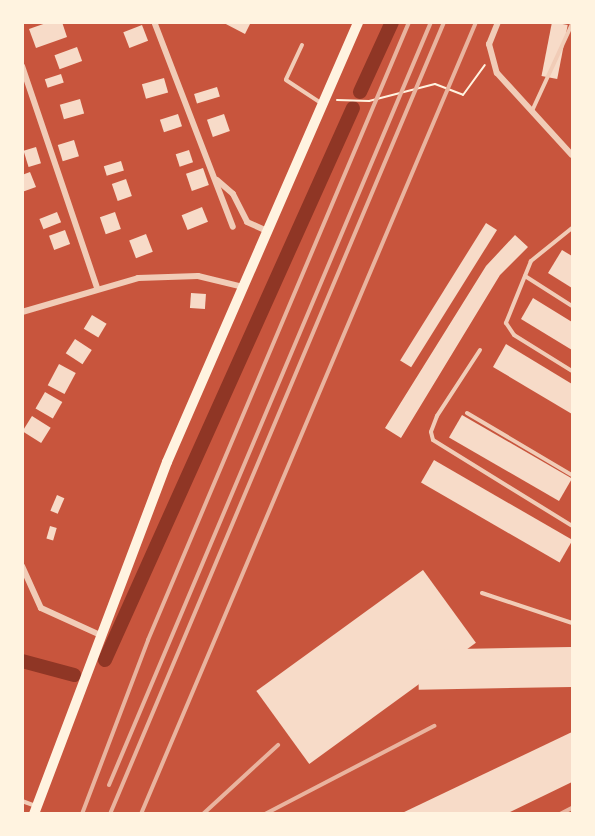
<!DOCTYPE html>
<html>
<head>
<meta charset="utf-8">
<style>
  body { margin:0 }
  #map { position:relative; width:595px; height:836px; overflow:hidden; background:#c8553d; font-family:"Noto Serif",serif }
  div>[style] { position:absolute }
  .canal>* { height:14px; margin:-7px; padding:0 7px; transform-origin:7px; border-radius:7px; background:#8f3625 }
  .building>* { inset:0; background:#f7dbc8; transform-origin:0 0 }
  .path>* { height:2px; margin:-1px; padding:0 1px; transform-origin:1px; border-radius:1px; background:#fff3e0 }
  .service>* { height:4px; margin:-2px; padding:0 2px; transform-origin:2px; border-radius:2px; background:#f1ccb7 }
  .minor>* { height:6px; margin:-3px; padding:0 3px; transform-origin:3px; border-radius:3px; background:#f1ccb7 }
  .primary>* { height:10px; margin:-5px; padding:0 5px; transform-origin:5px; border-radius:5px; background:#fff3e0 }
  .rail>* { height:4px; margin:-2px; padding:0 2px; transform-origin:2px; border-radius:2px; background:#e9b49f }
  span { translate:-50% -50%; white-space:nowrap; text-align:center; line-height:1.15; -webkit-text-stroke:4.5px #fff3e0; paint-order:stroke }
  .frame { position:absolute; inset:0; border:24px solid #fff3e0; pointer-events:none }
</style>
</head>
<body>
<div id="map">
  <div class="canal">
    <i style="left:360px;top:92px;width:77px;rotate:-65.4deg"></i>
    <i style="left:105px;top:660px;width:605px;rotate:-65.81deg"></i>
    <i style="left:22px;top:661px;width:54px;rotate:15.1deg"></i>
  </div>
  <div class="building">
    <i style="clip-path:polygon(49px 22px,62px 22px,67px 37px,36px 48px,29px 29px)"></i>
    <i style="clip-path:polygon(222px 22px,251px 22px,245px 34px)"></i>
    <i style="left:552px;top:22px;width:16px;height:55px;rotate:11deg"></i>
    <i style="left:142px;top:25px;width:17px;height:20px;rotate:69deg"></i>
    <i style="left:77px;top:47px;width:15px;height:24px;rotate:70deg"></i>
    <i style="left:61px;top:74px;width:9px;height:17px;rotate:72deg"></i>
    <i style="left:164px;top:78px;width:15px;height:23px;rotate:74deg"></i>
    <i style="left:217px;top:87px;width:10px;height:24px;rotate:73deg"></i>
    <i style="left:80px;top:99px;width:15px;height:21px;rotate:74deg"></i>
    <i style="left:178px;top:114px;width:13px;height:19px;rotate:72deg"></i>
    <i style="left:224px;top:114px;width:18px;height:18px;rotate:71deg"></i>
    <i style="left:74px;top:140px;width:17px;height:17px;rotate:73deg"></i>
    <i style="left:36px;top:147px;width:17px;height:13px;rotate:73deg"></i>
    <i style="left:189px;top:150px;width:13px;height:14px;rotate:72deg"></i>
    <i style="left:121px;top:161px;width:10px;height:18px;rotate:73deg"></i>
    <i style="left:203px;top:168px;width:18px;height:18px;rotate:71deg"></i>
    <i style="clip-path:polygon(30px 172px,36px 187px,22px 192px,22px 175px)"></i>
    <i style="left:126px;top:179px;width:18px;height:15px;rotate:71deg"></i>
    <i style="left:202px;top:207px;width:16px;height:22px;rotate:68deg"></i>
    <i style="left:57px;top:212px;width:11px;height:19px;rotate:68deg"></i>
    <i style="left:115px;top:212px;width:18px;height:16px;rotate:71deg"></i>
    <i style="left:486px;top:223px;width:13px;height:162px;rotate:32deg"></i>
    <i style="left:65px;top:230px;width:15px;height:17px;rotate:70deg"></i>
    <i style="left:146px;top:234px;width:19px;height:18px;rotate:69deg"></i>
    <i style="clip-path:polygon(515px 235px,528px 247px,500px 275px,401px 438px,385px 428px,486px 266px)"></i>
    <i style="clip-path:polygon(562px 250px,572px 256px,572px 288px,548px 273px)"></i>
    <i style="left:191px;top:293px;width:15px;height:15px;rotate:4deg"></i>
    <i style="clip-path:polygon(533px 298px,572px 322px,572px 350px,521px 319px)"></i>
    <i style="left:92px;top:315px;width:17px;height:16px;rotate:31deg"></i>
    <i style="left:75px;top:339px;width:20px;height:17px;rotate:33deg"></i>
    <i style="clip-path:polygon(506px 344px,572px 384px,572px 414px,493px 367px)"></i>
    <i style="left:59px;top:364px;width:19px;height:24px;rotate:28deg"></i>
    <i style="left:45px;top:392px;width:20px;height:19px;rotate:30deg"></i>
    <i style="left:462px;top:415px;width:127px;height:26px;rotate:30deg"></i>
    <i style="left:32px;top:416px;width:22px;height:18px;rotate:32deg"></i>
    <i style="left:434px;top:460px;width:160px;height:26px;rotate:30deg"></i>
    <i style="left:57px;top:495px;width:8px;height:17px;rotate:23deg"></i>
    <i style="left:50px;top:526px;width:7px;height:13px;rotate:16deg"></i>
    <i style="left:423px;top:570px;width:90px;height:206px;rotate:54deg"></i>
    <i style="left:571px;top:647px;width:40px;height:153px;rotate:89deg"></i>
    <i style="clip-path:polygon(572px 732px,572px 782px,506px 814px,400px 814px)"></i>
  </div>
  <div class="path">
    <i style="left:337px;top:100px;width:32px;rotate:2deg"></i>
    <i style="left:369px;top:101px;width:68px;rotate:-14.4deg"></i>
    <i style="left:435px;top:84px;width:30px;rotate:21deg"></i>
    <i style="left:463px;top:95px;width:37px;rotate:-54deg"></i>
  </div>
  <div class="service">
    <i style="left:302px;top:45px;width:38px;rotate:115deg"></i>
    <i style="left:286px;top:80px;width:42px;rotate:33.3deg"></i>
    <i style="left:532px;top:111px;width:96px;rotate:-65.3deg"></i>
    <i style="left:572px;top:228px;width:53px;rotate:141.2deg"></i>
    <i style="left:531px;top:261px;width:67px;rotate:112deg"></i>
    <i style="left:506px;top:323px;width:14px;rotate:56deg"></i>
    <i style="left:514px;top:335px;width:68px;rotate:31.8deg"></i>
    <i style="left:525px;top:276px;width:56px;rotate:32.6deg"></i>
    <i style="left:480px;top:350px;width:79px;rotate:123.1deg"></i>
    <i style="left:437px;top:416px;width:17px;rotate:111deg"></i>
    <i style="left:431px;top:432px;width:8px;rotate:76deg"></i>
    <i style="left:433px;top:440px;width:163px;rotate:31.7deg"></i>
    <i style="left:467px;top:413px;width:122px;rotate:30.6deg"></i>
    <i style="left:482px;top:593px;width:95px;rotate:18.4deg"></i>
    <i style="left:22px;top:801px;width:15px;rotate:20deg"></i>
  </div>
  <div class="minor">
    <i style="left:498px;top:22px;width:24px;rotate:112deg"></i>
    <i style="left:489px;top:44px;width:30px;rotate:75deg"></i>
    <i style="left:497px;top:73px;width:111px;rotate:47.6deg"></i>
    <i style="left:155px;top:24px;width:217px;rotate:69deg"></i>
    <i style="left:22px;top:66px;width:233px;rotate:71.3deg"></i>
    <i style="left:217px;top:180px;width:21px;rotate:41deg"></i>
    <i style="left:233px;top:194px;width:31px;rotate:63deg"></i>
    <i style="left:247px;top:222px;width:22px;rotate:24deg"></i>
    <i style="left:22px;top:312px;width:121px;rotate:-16.3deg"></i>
    <i style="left:138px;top:278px;width:60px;rotate:-1.9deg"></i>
    <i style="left:198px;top:276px;width:46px;rotate:13.7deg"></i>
    <i style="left:22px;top:566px;width:46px;rotate:65.7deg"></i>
    <i style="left:41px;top:608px;width:63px;rotate:24.5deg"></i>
  </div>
  <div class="primary">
    <i style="left:34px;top:814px;width:376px;rotate:-69.3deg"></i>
    <i style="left:167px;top:462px;width:480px;rotate:-66.5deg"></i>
  </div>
  <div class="rail">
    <i style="left:109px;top:785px;width:828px;rotate:-67.12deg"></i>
    <i style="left:82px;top:814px;width:186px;rotate:-69.2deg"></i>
    <i style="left:148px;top:640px;width:671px;rotate:-67.1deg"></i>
    <i style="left:110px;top:814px;width:860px;rotate:-67.13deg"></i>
    <i style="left:141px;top:814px;width:860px;rotate:-67.07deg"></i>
    <i style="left:203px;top:814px;width:102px;rotate:-42.6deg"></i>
    <i style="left:265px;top:814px;width:191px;rotate:-27.5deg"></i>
    <i style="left:560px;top:814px;width:13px;rotate:-27deg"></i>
  </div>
  <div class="frame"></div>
</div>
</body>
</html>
